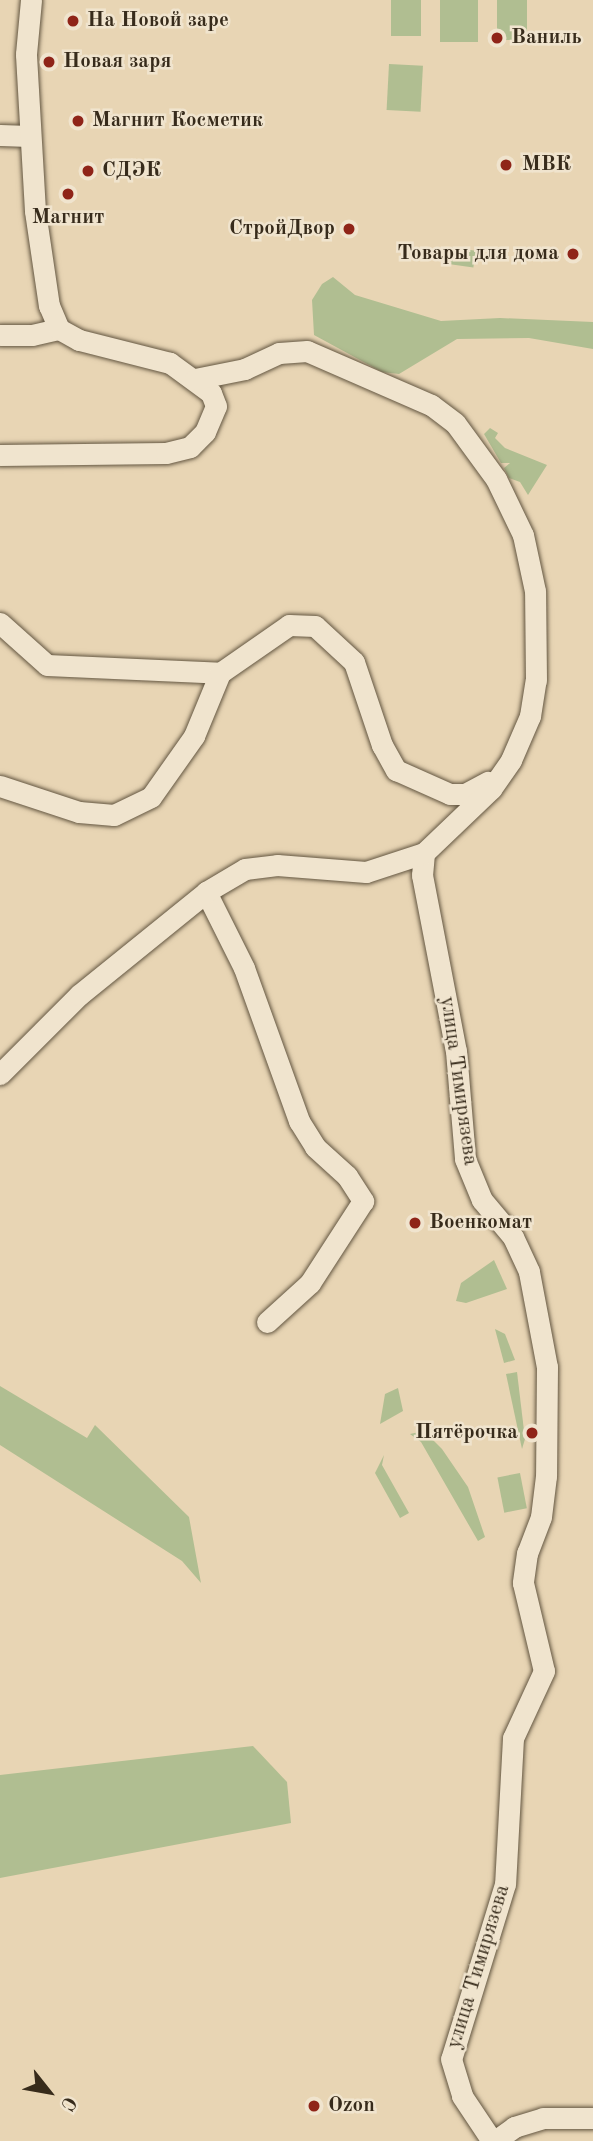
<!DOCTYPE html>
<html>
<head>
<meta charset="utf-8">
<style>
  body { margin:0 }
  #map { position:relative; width:593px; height:2141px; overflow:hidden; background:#e8d5b4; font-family:"Old Standard TT",serif }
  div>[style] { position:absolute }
  .green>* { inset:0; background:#b0be91; transform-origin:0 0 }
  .roads { filter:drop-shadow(0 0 2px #635641) drop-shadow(0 0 2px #635641) }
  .minor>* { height:21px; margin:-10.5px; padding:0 10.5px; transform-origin:10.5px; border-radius:10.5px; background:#f0e4ce }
  .dots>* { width:19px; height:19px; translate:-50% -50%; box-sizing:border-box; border:4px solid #f0e4ce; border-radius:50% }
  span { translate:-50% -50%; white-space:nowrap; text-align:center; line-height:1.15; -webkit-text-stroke:5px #f0e4ce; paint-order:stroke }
  .poi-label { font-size:21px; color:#372b1b; font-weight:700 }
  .left { translate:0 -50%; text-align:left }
  .right { translate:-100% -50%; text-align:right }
  .street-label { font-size:21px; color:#372b1b }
  .north { position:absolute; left:14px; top:2057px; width:70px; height:70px; -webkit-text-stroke:5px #f0e4ce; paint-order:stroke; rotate:121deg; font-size:19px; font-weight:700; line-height:28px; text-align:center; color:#372b1b }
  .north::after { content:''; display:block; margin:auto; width:24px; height:32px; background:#372b1b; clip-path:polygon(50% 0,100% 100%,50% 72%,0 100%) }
</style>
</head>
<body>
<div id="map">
  <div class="green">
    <i style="left:391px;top:0;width:30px;height:36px"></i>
    <i style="left:440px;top:0;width:38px;height:42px"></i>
    <i style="left:497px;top:0;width:30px;height:40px"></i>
    <i style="left:389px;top:64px;width:34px;height:46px;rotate:3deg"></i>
    <i style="left:449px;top:247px;width:27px;height:17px;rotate:8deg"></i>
    <i style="clip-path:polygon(333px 277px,355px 295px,441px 321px,500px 318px,593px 322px,593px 349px,529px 338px,457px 339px,399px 374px,382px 372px,314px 335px,312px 300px,322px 284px)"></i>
    <i style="clip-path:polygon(490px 428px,498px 433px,495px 438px,505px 448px,547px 465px,528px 495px,520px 482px,509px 478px,504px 468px,510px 463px,501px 463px,484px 434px)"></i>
    <i style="clip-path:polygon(494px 1260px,507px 1289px,466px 1303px,456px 1301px,461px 1283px)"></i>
    <i style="clip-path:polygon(495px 1329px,505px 1334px,515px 1360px,504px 1363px)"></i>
    <i style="clip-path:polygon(517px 1372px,525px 1439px,522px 1449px,506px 1374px)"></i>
    <i style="clip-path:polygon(0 1386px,87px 1438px,95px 1425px,189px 1517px,201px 1583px,182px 1561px,0 1445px)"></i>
    <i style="clip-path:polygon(398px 1388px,403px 1411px,380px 1424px,385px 1394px)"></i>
    <i style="clip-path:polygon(424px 1431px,442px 1449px,468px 1487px,485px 1537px,478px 1541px,421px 1442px,410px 1434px)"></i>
    <i style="clip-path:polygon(384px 1455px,382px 1465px,409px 1513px,400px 1518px,375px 1473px)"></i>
    <i style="left:520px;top:1473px;width:36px;height:23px;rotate:79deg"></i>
    <i style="clip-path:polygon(253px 1746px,287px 1782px,291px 1823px,0 1878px,0 1775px)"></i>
  </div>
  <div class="roads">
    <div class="minor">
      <i style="left:0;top:135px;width:29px;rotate:2deg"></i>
      <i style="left:0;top:335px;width:32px"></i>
      <i style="left:32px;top:335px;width:28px;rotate:-13deg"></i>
      <i style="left:0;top:455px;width:166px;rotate:-0.7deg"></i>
      <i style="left:166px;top:453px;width:25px;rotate:-14deg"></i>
      <i style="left:190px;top:447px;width:21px;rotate:-45deg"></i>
      <i style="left:205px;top:432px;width:28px;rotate:-67deg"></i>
      <i style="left:216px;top:406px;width:14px;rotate:-111deg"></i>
      <i style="left:211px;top:393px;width:51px;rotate:-143.8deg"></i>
      <i style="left:170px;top:363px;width:94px;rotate:-165.8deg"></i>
      <i style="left:79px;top:340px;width:23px;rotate:-151deg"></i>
      <i style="left:59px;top:329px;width:25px;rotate:-113deg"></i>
      <i style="left:49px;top:306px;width:96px;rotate:-98.4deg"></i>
      <i style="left:35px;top:211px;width:157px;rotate:-93.3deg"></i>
      <i style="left:26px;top:54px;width:54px;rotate:-84.7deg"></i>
      <i style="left:0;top:623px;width:63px;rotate:41.8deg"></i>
      <i style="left:47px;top:665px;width:173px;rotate:2.6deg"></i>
      <i style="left:0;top:786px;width:83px;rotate:18.2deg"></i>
      <i style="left:79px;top:812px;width:35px;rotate:5deg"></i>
      <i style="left:114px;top:815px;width:41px;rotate:-25.9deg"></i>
      <i style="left:151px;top:797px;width:75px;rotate:-54.8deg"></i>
      <i style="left:194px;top:736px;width:68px;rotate:-67.6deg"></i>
      <i style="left:220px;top:673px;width:84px;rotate:-34.8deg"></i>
      <i style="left:289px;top:625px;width:26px;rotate:2deg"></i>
      <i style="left:315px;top:626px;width:53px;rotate:42.7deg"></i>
      <i style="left:354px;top:662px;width:88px;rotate:71.4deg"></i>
      <i style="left:382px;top:745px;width:29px;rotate:61deg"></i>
      <i style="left:396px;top:770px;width:59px;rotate:24deg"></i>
      <i style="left:450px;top:794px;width:15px"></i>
      <i style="left:465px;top:794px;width:26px;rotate:-28deg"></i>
      <i style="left:424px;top:853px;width:22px;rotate:95deg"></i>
      <i style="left:422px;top:875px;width:179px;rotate:79.1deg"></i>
      <i style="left:456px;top:1051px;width:108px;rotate:85.2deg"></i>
      <i style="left:465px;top:1159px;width:44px;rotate:67.5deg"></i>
      <i style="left:482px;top:1200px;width:48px;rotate:50deg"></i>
      <i style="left:513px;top:1237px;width:38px;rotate:65deg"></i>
      <i style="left:529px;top:1272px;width:97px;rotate:79.3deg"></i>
      <i style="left:547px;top:1367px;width:109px;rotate:90.5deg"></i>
      <i style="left:546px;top:1476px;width:41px;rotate:97deg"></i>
      <i style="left:541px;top:1517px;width:39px;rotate:111deg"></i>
      <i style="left:527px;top:1553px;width:30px;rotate:98deg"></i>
      <i style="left:523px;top:1583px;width:90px;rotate:76.6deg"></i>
      <i style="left:544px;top:1671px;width:74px;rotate:114.8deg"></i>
      <i style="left:513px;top:1738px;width:146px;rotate:93.1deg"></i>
      <i style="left:505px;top:1884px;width:183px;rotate:107.1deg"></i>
      <i style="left:451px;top:2059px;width:39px;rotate:73deg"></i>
      <i style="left:462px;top:2096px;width:54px;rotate:56.3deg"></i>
      <i style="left:206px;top:892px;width:85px;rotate:63.4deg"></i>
      <i style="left:244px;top:968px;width:163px;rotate:70.2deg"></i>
      <i style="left:299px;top:1121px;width:31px;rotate:58deg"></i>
      <i style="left:315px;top:1147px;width:43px;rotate:42.2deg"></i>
      <i style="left:347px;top:1176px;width:30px;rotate:57deg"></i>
      <i style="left:363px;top:1201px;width:98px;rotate:122.9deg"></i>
      <i style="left:310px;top:1283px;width:58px;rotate:137.8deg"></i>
      <i style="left:0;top:1074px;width:112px;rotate:-45deg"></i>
      <i style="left:79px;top:995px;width:164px;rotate:-39deg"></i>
      <i style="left:206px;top:892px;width:45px;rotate:-30.5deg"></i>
      <i style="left:245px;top:869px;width:32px;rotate:-7deg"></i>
      <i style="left:277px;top:865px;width:89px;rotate:4.5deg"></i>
      <i style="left:366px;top:872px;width:61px;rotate:-18.1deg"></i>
      <i style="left:424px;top:853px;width:93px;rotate:-43.7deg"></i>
      <i style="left:491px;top:789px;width:35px;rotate:-55deg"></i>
      <i style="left:511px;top:760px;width:48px;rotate:-66.6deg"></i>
      <i style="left:530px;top:716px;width:36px;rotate:-81deg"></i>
      <i style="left:536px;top:680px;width:89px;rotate:-90.6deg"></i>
      <i style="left:535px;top:591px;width:57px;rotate:-102.1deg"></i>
      <i style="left:523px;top:535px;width:62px;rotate:-115.7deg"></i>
      <i style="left:496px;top:479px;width:69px;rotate:-126.2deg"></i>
      <i style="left:455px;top:423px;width:30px;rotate:-143deg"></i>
      <i style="left:431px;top:405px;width:135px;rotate:-156.5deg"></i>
      <i style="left:307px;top:351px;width:28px;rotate:176deg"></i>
      <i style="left:279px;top:353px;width:38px;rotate:155deg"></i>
      <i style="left:245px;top:369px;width:51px;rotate:168.7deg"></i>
      <i style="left:495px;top:2141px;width:24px;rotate:-36deg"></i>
      <i style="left:514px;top:2127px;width:30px;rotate:-17deg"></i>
      <i style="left:543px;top:2118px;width:50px"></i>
    </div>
  </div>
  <div class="dots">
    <i style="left:73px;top:21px;background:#8f2418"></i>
    <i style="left:497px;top:38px;background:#8f2418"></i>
    <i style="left:49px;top:62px;background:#8f2418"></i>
    <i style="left:78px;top:121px;background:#8f2418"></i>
    <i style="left:506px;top:165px;background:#8f2418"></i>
    <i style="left:88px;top:171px;background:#8f2418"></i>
    <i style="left:68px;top:194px;background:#8f2418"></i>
    <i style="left:349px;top:229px;background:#8f2418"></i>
    <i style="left:573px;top:254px;background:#8f2418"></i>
    <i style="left:415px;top:1223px;background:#8f2418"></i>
    <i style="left:532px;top:1433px;background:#8f2418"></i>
    <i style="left:314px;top:2106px;background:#8f2418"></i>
  </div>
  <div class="poi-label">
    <span class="left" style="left:87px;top:21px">На Новой заре</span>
    <span class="left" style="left:511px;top:38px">Ваниль</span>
    <span class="left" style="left:63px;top:62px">Новая заря</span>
    <span class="left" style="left:92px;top:121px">Магнит Косметик</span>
    <span class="left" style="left:522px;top:165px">МВК</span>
    <span class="left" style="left:102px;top:171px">СДЭК</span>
    <span style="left:68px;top:218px">Магнит</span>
    <span class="right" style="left:335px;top:229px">СтройДвор</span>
    <span class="right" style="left:559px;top:254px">Товары для дома</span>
    <span class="left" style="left:429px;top:1223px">Военкомат</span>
    <span class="right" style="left:518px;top:1433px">Пятёрочка</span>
    <span class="left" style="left:328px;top:2106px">Ozon</span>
  </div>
  <div class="street-label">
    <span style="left:458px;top:1081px;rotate:82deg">улица Тимирязева</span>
    <span style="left:479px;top:1967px;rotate:-73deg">улица Тимирязева</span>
  </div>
  <div class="north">С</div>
</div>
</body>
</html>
